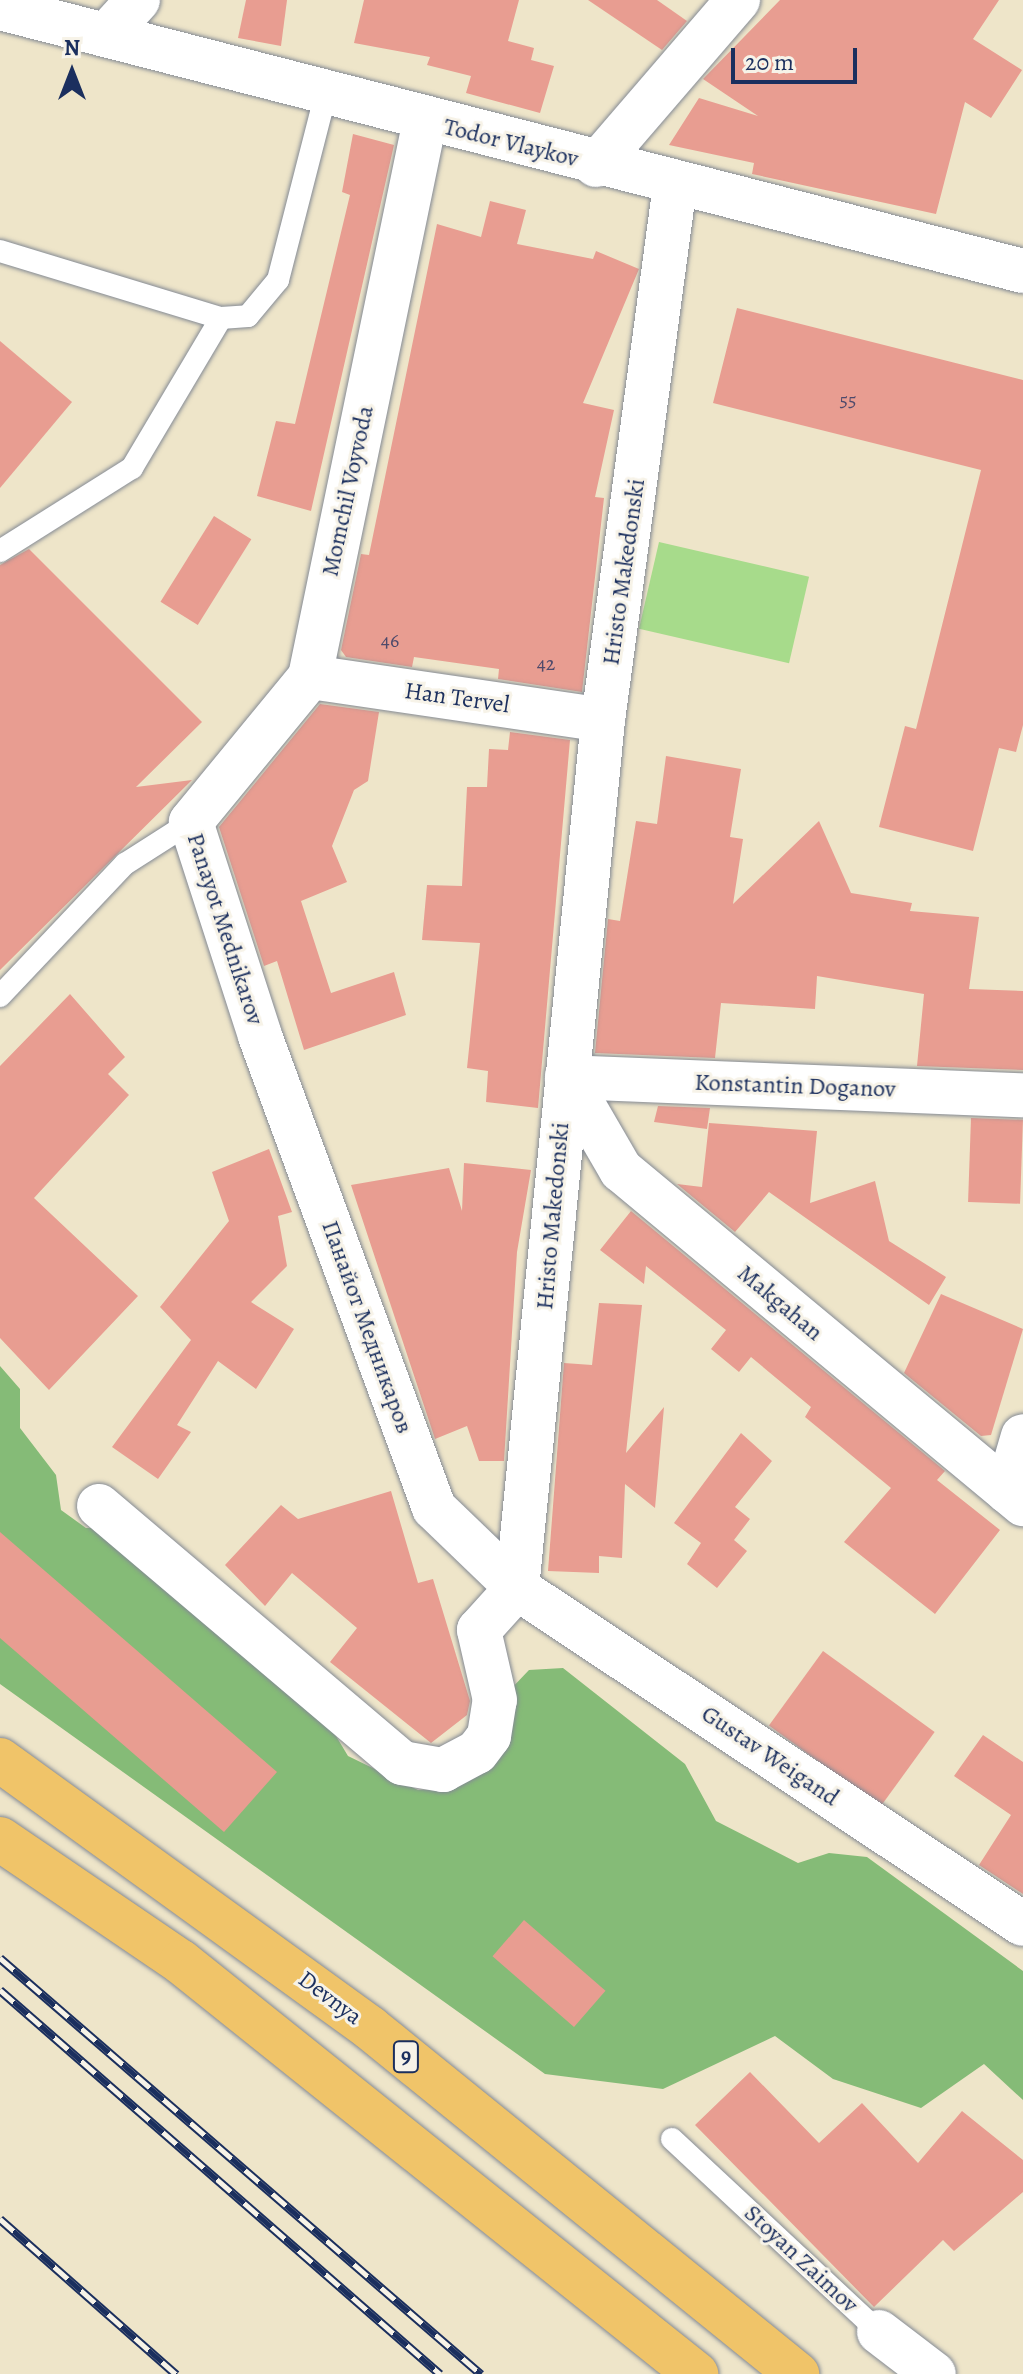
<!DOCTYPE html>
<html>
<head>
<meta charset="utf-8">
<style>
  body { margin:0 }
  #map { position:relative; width:1023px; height:2374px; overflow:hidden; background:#eee5c9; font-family:Alegreya,serif }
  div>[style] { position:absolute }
  .green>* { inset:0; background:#a7db8b; transform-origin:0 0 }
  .forest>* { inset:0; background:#85bb77 }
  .building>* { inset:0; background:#e89d91; transform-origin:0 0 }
  .roads { filter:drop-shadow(0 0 2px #848a94) drop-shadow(0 0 2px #848a94) }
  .service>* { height:22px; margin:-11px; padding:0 11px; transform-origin:11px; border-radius:11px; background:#fff }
  .minor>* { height:44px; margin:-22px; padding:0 22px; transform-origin:22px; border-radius:22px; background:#fff }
  .tertiary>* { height:44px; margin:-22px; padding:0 22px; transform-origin:22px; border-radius:22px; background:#fff }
  .trunk>* { height:44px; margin:-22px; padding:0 22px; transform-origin:22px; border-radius:22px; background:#f0c469 }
  .rail>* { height:9px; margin-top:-4.5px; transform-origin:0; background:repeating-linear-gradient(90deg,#f7f3e8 0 18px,#1b2f5e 0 36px); box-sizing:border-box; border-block:2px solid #1b2f5e }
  span { translate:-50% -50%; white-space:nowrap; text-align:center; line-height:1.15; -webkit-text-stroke:6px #f7f3e8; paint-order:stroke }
  .number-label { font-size:20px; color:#4e4a6b }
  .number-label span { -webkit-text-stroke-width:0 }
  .shield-label span { padding:2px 6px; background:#f7f3e8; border:2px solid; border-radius:6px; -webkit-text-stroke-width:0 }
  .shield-label { font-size:22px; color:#1b2f5e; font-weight:700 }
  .street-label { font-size:24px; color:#1b2f5e }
  .north { position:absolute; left:32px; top:32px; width:80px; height:80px; -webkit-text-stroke:6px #f7f3e8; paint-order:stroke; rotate:0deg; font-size:22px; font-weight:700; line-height:32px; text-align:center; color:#1b2f5e }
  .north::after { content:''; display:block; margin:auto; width:28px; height:36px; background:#1b2f5e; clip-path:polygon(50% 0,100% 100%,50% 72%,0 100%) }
  .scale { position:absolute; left:731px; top:48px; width:126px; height:36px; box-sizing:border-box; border:4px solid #1b2f5e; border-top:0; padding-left:10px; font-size:24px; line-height:28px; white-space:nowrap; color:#1b2f5e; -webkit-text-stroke:6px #f7f3e8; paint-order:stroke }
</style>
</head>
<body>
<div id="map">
  <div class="green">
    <i style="left:659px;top:542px;width:154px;height:89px;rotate:13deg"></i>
  </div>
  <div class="forest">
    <i style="clip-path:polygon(0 1366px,20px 1389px,20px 1428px,56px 1475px,61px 1510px,86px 1528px,115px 1528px,324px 1716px,348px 1756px,418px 1790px,455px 1788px,508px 1692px,529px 1670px,563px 1668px,685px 1764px,716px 1821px,798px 1863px,829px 1853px,867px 1857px,1023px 1971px,1023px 2100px,984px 2064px,921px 2108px,833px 2079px,775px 2036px,663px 2089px,545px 2074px,0 1684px)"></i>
  </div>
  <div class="building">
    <i style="clip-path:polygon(246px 0,287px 0,281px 46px,238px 38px)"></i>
    <i style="clip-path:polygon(364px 0,519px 0,508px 41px,534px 48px,531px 60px,554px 66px,540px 113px,466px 93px,471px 76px,427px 65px,430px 57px,354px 43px)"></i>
    <i style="clip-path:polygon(588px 0,657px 0,687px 21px,662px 50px)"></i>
    <i style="clip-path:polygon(780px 0,999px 0,973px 39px,1022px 70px,991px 118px,965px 102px,936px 214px,752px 174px,754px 163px,669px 145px,699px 98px,758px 116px,703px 79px)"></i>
    <i style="clip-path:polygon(353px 134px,394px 145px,311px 511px,257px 496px,276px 421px,295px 424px,350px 195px,342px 192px)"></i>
    <i style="clip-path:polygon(490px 201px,526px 210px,517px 244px,593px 259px,596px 251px,639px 269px,583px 403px,614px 410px,595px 497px,604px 498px,582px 692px,498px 679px,499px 669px,414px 657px,412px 667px,346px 657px,341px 650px,361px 554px,369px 555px,437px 224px,481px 237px)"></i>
    <i style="clip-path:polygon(737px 308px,1023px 380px,1023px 725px,1016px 752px,999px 748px,973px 851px,879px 827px,905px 726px,916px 729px,981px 470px,713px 403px)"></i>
    <i style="clip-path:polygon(0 341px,72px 402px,0 488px)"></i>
    <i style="left:214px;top:516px;width:44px;height:101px;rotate:32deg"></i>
    <i style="clip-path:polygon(29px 549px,202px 722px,136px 787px,192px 780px,0 970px,0 565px)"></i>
    <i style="clip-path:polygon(320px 704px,379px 712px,368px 781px,354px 790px,332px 846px,347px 882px,301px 901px,331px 993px,394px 972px,406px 1015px,304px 1050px,277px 961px,264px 966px,219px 827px)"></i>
    <i style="clip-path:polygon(510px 732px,570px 740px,538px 1108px,486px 1102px,488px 1071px,467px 1068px,480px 943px,422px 940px,427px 885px,462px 886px,467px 787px,487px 787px,489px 749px,508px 750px)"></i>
    <i style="clip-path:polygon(666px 756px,741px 769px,730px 837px,743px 839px,733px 904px,819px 821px,851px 893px,912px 903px,910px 911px,979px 917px,969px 989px,1023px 991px,1023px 1070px,917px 1066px,924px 994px,817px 976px,815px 1009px,721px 1003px,715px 1058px,595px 1053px,608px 919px,620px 921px,636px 821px,657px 824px)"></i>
    <i style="clip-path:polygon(70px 994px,125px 1057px,108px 1074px,129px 1095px,34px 1198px,138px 1296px,49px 1390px,0 1338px,0 1066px)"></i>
    <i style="clip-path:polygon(658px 1106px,710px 1108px,707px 1129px,654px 1122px)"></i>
    <i style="left:971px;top:1118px;width:52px;height:84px;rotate:2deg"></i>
    <i style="clip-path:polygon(709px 1123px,817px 1131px,810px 1203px,875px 1181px,889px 1241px,946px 1277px,929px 1305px,769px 1192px,735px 1232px,677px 1184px,702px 1187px)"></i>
    <i style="clip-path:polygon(269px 1149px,292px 1212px,278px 1216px,287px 1266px,251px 1302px,294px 1329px,256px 1389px,218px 1361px,177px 1425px,191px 1432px,158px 1479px,112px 1447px,191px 1340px,160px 1307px,229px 1221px,212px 1172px)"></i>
    <i style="clip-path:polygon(464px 1163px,531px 1170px,517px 1252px,504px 1461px,479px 1461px,467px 1426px,435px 1439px,351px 1185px,449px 1168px,462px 1211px)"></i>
    <i style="clip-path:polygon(631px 1211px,945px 1471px,937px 1480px,1000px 1530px,935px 1614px,844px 1542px,891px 1488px,805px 1417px,811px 1407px,751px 1357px,739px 1372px,711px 1349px,726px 1330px,646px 1266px,644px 1284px,600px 1250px)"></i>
    <i style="clip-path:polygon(941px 1294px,1023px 1329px,991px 1435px,981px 1436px,904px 1373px)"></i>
    <i style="clip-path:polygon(599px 1303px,642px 1305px,626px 1453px,664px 1407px,655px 1508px,625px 1484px,622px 1558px,599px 1556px,599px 1573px,548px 1571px,564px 1363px,592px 1365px)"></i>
    <i style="clip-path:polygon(741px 1433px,772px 1461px,735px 1507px,750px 1519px,734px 1540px,747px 1551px,717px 1588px,687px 1564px,701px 1543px,674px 1523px)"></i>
    <i style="clip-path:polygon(391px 1491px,418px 1583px,433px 1579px,470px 1701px,467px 1715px,431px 1743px,330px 1662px,357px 1628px,292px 1573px,265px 1606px,225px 1565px,281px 1505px,298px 1519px)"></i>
    <i style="clip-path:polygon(0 1532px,277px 1772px,224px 1832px,0 1638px)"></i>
    <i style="left:823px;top:1651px;width:138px;height:92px;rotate:36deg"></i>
    <i style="clip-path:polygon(983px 1735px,1023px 1762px,1023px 1894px,979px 1865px,1011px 1815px,954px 1776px)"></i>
    <i style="left:524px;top:1920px;width:108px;height:48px;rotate:41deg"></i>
    <i style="clip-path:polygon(750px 2072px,819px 2143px,862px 2103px,918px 2163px,962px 2111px,1023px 2160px,1023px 2192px,954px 2251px,943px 2240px,874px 2307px,695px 2125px)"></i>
  </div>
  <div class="roads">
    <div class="service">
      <i style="left:0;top:251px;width:231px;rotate:16.9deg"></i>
      <i style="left:221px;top:318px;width:27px;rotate:-4deg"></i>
      <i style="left:248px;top:316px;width:47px;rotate:-50.2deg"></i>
      <i style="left:278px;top:280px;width:193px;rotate:-75.6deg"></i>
      <i style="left:0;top:551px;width:156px;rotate:-32.2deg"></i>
      <i style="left:132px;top:468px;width:174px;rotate:-59.3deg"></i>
      <i style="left:0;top:996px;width:182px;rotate:-46.6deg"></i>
      <i style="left:125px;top:864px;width:78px;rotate:-32.5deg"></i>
      <i style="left:672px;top:2139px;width:283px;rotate:43deg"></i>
    </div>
    <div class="minor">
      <i style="left:107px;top:34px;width:46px;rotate:-47.6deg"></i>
      <i style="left:425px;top:120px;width:569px;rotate:101.67deg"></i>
      <i style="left:310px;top:677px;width:188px;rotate:129.4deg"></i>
      <i style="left:191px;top:822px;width:225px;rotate:72.1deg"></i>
      <i style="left:260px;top:1036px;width:503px;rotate:69.76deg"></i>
      <i style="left:434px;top:1508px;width:115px;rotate:43.9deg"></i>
      <i style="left:517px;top:1588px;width:607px;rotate:33.59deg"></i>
      <i style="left:596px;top:165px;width:218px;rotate:-49.3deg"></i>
      <i style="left:310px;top:677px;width:296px;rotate:8.3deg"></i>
      <i style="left:567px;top:1077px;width:108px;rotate:59.9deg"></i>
      <i style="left:621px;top:1170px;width:523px;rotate:39.72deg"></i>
      <i style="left:567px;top:1077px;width:456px;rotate:2.3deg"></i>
      <i style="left:1007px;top:1491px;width:57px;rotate:-73.8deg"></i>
      <i style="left:99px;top:1506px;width:397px;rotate:40.3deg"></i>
      <i style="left:402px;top:1763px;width:42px;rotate:9.7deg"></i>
      <i style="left:443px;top:1770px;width:38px;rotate:-28deg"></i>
      <i style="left:477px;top:1752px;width:20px;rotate:-53deg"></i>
      <i style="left:489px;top:1736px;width:36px;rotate:-81deg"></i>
      <i style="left:495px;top:1700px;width:72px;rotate:-102.9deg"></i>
      <i style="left:479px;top:1630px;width:57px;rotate:-47.9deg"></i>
      <i style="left:517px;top:1588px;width:872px;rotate:-84.34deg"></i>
      <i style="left:603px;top:720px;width:540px;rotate:-82.34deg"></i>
      <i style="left:879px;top:2332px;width:69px;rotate:37.4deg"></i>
    </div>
    <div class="tertiary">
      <i style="left:0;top:8px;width:1056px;rotate:14.42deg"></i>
    </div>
    <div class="trunk">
      <i style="left:0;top:1760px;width:457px;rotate:35.9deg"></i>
      <i style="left:370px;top:2028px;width:550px;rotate:39.02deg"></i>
      <i style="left:0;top:1839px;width:219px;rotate:34.2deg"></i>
      <i style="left:181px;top:1962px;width:660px;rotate:38.66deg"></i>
    </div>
  </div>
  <div class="rail">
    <i style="left:0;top:1958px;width:636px;rotate:40.86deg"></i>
    <i style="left:0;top:1990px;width:584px;rotate:41.11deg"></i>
    <i style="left:0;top:2219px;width:235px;rotate:41.4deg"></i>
  </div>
  <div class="number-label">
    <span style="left:848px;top:399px">55</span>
    <span style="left:390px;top:640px">46</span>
    <span style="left:546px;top:663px">42</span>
  </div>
  <div class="shield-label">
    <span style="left:406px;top:2057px">9</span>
  </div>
  <div class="street-label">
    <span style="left:511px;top:143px;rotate:14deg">Todor Vlaykov</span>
    <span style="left:348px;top:491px;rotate:-78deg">Momchil Voyvoda</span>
    <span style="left:624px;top:572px;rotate:-82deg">Hristo Makedonski</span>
    <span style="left:457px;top:698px;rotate:8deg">Han Tervel</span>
    <span style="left:225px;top:929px;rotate:72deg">Panayot Mednikarov</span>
    <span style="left:795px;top:1086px;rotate:2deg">Konstantin Doganov</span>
    <span style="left:553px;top:1216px;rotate:-85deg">Hristo Makedonski</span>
    <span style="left:780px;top:1303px;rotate:40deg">Makgahan</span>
    <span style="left:367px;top:1327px;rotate:70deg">Панайот Медникаров</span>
    <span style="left:770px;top:1756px;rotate:34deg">Gustav Weigand</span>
    <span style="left:330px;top:1998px;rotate:37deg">Devnya</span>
    <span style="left:801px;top:2259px;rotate:43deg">Stoyan Zaimov</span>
  </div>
  <div class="north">N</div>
  <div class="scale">20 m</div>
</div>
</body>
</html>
